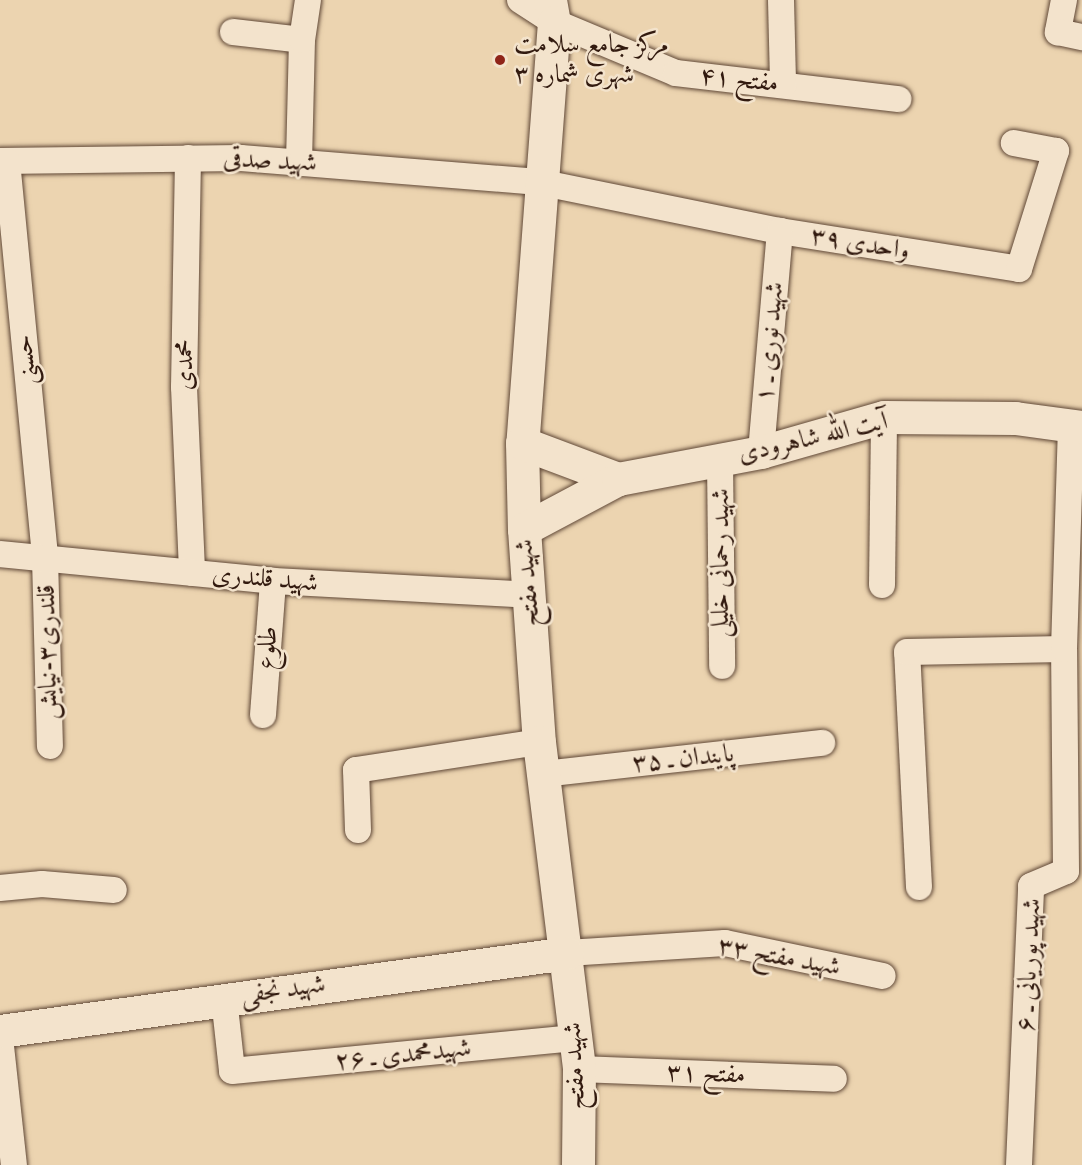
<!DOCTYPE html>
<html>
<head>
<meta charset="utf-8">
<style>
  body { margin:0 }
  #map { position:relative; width:1082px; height:1165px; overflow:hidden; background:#ecd4b0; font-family:"IM FELL DW Pica",Amiri,serif }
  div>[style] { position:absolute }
  .roads { filter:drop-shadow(0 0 2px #604837) drop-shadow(0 0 2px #604837) }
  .minor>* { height:26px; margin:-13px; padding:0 13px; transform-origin:13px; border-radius:13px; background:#f3e3cc }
  .tertiary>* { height:33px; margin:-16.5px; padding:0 16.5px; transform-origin:16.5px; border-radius:16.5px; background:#f3e3cc }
  .dots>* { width:16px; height:16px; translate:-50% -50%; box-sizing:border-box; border:3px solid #f3e3cc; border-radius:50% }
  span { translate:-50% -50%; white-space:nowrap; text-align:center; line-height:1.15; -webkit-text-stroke:5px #f3e3cc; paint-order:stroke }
  .poi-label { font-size:26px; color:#321a0f }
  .left { translate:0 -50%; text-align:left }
  .street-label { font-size:26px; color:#321a0f }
</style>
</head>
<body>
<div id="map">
  <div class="roads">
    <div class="minor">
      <i style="left:520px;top:0;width:40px;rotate:32.9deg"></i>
      <i style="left:554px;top:22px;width:132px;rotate:22.7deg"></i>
      <i style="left:676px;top:73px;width:224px;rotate:6.7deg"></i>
      <i style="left:781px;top:0;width:84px;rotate:88.6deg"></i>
      <i style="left:1064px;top:0;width:33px;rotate:101deg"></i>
      <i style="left:1058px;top:32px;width:25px;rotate:12deg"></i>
      <i style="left:233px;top:32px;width:69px;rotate:6.6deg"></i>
      <i style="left:188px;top:158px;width:229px;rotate:91deg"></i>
      <i style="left:184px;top:387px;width:186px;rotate:87.5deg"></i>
      <i style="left:0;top:161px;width:241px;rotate:-0.7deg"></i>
      <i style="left:241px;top:158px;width:299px;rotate:4.6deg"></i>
      <i style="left:539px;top:182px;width:246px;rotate:11.5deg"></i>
      <i style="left:780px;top:231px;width:242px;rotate:9deg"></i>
      <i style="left:1019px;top:269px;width:124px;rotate:-72.6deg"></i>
      <i style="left:1056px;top:151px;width:43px;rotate:-169.2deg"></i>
      <i style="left:7px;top:161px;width:399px;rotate:84.5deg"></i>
      <i style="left:45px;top:558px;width:188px;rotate:88.5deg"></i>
      <i style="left:299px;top:162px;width:122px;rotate:-88.6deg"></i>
      <i style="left:302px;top:40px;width:40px;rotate:-81.5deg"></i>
      <i style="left:761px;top:452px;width:222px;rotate:-85.1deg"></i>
      <i style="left:720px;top:459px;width:207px;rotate:89.4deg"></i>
      <i style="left:0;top:554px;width:274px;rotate:5.6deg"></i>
      <i style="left:273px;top:581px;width:257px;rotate:3.1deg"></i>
      <i style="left:882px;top:585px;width:168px;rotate:-89.3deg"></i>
      <i style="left:263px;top:715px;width:134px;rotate:-85.7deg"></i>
      <i style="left:544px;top:774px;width:280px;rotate:-6.4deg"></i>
      <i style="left:358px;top:830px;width:60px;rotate:-91.9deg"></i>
      <i style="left:356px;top:770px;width:185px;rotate:-8.7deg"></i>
      <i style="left:919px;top:887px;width:235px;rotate:-92.9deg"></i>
      <i style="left:907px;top:652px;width:157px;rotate:-1.1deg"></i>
      <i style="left:0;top:888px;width:42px;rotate:-5.4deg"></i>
      <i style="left:42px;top:884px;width:72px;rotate:4.8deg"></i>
      <i style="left:567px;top:953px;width:158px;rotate:-3.6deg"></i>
      <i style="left:725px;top:943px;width:161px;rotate:11.8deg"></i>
      <i style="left:224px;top:998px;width:73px;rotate:83.7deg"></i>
      <i style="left:232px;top:1071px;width:344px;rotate:-5.5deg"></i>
      <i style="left:0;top:1037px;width:129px;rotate:83.8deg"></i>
      <i style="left:579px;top:1069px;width:255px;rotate:2.2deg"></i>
      <i style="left:1019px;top:1165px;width:279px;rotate:-87.5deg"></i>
      <i style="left:1031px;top:886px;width:38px;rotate:-23deg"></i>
      <i style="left:1066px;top:871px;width:222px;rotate:-90.5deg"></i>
      <i style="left:1064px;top:649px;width:223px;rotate:-88.2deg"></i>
    </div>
    <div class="tertiary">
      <i style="left:550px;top:0;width:22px;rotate:80deg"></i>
      <i style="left:554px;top:22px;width:422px;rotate:94.3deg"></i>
      <i style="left:522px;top:443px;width:86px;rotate:88.7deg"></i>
      <i style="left:524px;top:529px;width:214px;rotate:86deg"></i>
      <i style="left:539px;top:742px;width:329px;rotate:83deg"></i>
      <i style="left:579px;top:1069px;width:96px;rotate:90.6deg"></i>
      <i style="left:522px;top:443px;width:103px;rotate:20.6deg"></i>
      <i style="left:524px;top:529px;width:106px;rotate:-28deg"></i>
      <i style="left:618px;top:479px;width:146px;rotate:-10.7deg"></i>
      <i style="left:761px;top:452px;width:128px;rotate:-15.9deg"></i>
      <i style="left:884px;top:417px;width:131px;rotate:0.4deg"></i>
      <i style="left:1015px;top:418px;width:68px;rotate:7.7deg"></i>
      <i style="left:0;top:1031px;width:572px;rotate:-7.83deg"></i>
    </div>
  </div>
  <div class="dots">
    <i style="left:500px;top:60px;background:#8f2418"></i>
  </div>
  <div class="poi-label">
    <span class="left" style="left:514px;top:60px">مرکز جامع سلامت<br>شهری شماره ۳</span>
  </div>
  <div class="street-label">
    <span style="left:739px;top:80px;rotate:6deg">مفتح ۴۱</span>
    <span style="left:270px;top:161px;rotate:3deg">شهید صدقی</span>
    <span style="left:860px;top:244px;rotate:9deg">واحدی ۳۹</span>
    <span style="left:770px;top:342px;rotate:-85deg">شهید نوری ـ ۱</span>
    <span style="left:26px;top:360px;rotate:-96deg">حسنی</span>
    <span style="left:185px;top:365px;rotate:-90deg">محمدی</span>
    <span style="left:813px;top:438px;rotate:-13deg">آیت الله شاهرودی</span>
    <span style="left:721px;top:563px;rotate:-90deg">شهید رحمانی خلیلی</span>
    <span style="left:265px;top:579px;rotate:5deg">شهید قلندری</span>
    <span style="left:528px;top:583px;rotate:-95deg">شهید مفتح</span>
    <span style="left:268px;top:648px;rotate:-86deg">طلوع</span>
    <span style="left:48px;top:652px;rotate:-91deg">قلندری۳-نیایش</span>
    <span style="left:683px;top:759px;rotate:-6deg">پایندان ـ ۳۵</span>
    <span style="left:779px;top:957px;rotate:10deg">شهید مفتح ۳۳</span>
    <span style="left:1029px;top:965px;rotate:-87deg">شهید پوریانی ـ ۶</span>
    <span style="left:283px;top:990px;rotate:-8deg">شهید نجفی</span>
    <span style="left:403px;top:1055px;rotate:-6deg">شهیدمحمدی ـ ۲۶</span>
    <span style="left:575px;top:1066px;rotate:-93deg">شهید مفتح</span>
    <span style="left:706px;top:1074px;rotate:2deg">مفتح ۳۱</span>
  </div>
</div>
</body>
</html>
